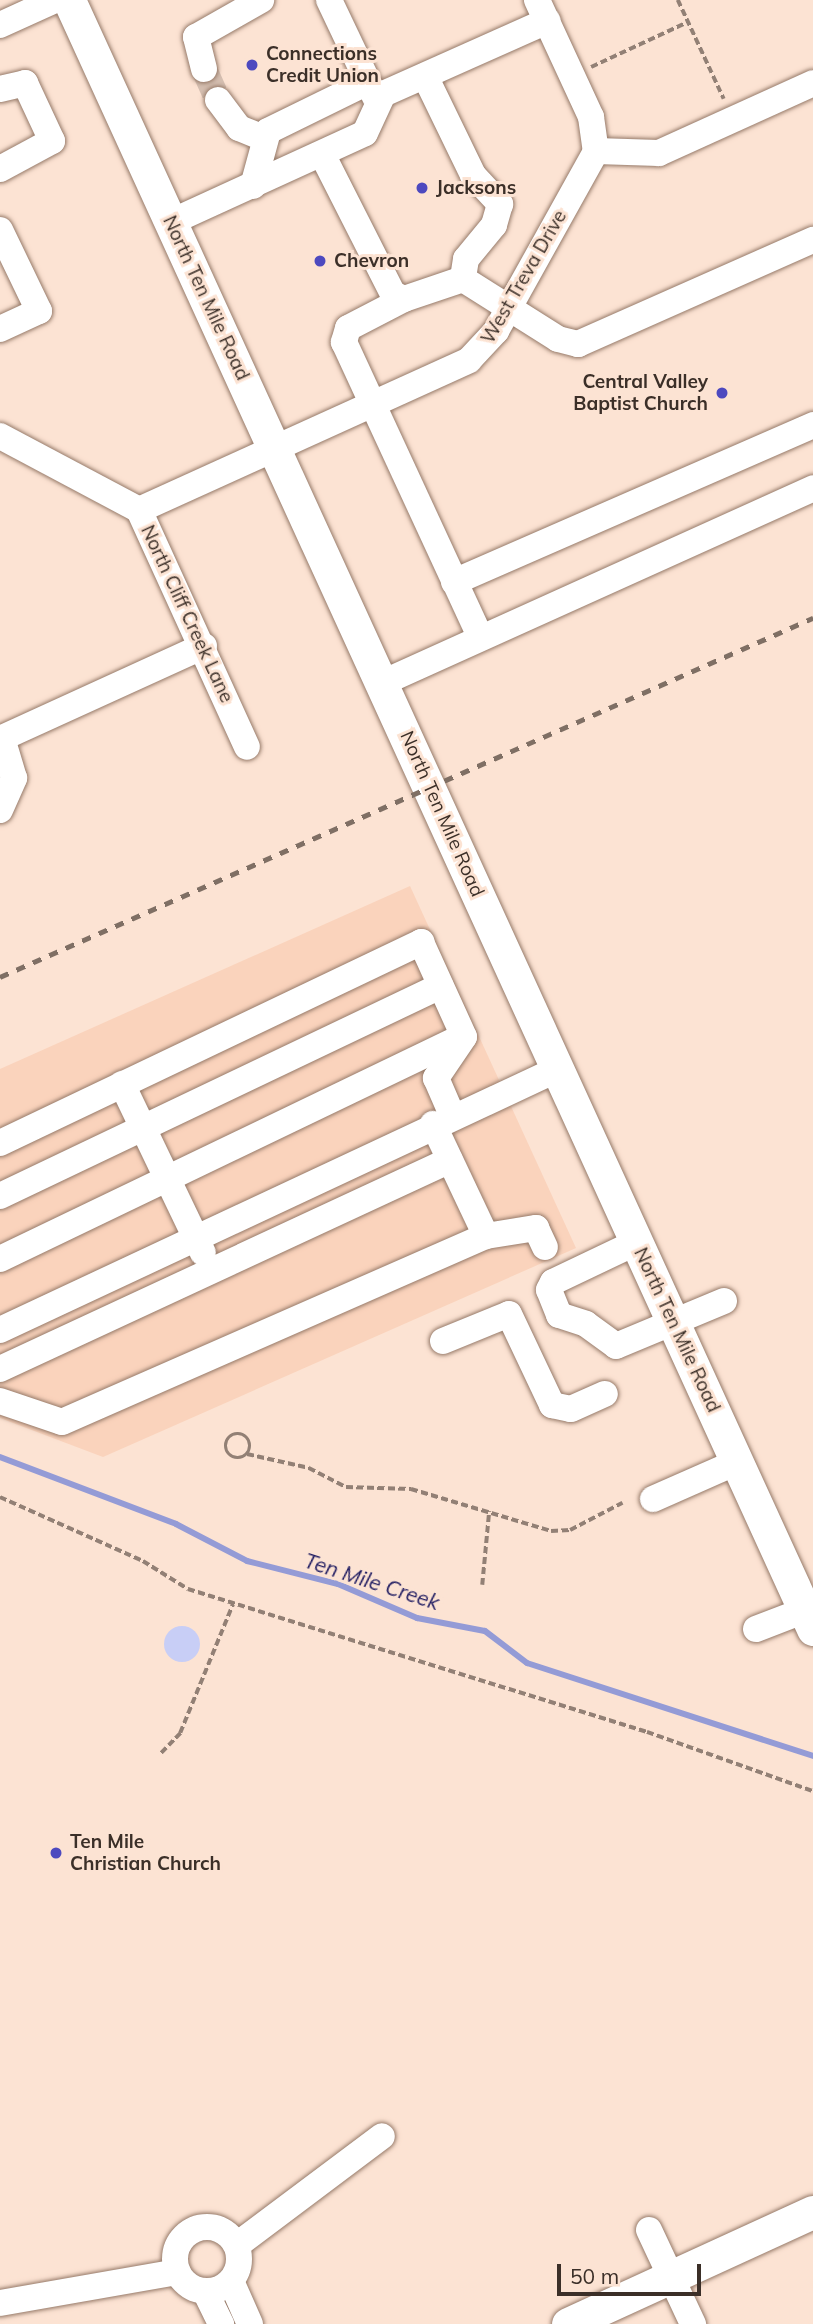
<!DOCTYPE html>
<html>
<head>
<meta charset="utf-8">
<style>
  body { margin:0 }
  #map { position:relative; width:813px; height:2324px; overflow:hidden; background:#fce3d3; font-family:Mulish,sans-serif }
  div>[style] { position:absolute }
  .built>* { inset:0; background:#fad3bc }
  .green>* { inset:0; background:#c8cef6 }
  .round { border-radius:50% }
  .stream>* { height:6px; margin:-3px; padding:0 3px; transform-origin:3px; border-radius:3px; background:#949bd6 }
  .minor-tunnel>* { height:26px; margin-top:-13px; transform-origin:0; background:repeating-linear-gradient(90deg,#d5bfb1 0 26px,transparent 0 39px) }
  .path>* { height:3.5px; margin-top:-1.75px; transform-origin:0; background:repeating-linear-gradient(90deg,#928075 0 7px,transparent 0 10.5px) }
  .path>.ring { margin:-1.75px; padding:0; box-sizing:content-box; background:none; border:3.5px solid #928075; border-radius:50% }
  .roads { filter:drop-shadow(0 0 2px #967a69) drop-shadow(0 0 2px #967a69) }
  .minor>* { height:26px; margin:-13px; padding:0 13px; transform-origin:13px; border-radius:13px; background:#fff }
  .minor>.ring { margin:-13px; padding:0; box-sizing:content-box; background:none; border:26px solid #fff; border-radius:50% }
  .major>* { height:33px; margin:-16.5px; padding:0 16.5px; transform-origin:16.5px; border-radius:16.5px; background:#fff }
  .rail>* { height:5px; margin-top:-2.5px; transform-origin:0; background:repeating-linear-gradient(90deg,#7f6f64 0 9px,transparent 0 18px) }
  .dots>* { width:19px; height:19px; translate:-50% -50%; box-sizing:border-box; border:4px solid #fce3d3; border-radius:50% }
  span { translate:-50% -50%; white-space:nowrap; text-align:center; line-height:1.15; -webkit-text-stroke:6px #fce3d3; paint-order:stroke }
  .poi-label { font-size:19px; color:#3b2f28; font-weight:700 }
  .left { translate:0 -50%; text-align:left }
  .right { translate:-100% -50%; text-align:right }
  .street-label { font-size:19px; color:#3b2f28 }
  .water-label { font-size:21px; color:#211d62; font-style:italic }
  .scale { position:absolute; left:557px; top:2264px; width:144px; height:32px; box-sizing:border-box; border:4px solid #3b2f28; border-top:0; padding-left:9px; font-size:21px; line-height:24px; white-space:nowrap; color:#3b2f28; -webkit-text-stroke:5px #fce3d3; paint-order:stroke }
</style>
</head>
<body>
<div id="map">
  <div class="built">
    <i style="clip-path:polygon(410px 886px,576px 1248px,103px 1457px,0 1418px,0 1069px)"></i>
  </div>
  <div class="green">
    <i class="round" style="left:164px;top:1626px;width:36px;height:36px"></i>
  </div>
  <div class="stream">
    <i style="left:0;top:1457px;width:188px;rotate:20.8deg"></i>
    <i style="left:176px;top:1524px;width:80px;rotate:27.5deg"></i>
    <i style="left:247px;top:1561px;width:94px;rotate:14.2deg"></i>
    <i style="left:338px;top:1584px;width:86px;rotate:23.3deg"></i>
    <i style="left:417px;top:1618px;width:69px;rotate:10.8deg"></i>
    <i style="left:485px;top:1631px;width:53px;rotate:37.3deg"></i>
    <i style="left:527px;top:1663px;width:301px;rotate:18deg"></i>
  </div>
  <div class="minor-tunnel">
    <i style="left:204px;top:69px;width:34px;rotate:66deg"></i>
  </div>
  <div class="path">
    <i style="left:678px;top:0;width:109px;rotate:65.1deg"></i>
    <i style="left:591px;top:67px;width:107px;rotate:-24.9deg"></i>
    <i class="ring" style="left:226px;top:1434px;width:20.5px;height:20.5px"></i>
    <i style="left:247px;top:1454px;width:64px;rotate:12.7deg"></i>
    <i style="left:309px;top:1468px;width:42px;rotate:27.2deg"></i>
    <i style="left:346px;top:1487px;width:65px;rotate:1.8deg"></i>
    <i style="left:411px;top:1489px;width:146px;rotate:16.7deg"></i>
    <i style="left:551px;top:1531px;width:19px;rotate:-3deg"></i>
    <i style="left:570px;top:1530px;width:59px;rotate:-27.4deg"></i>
    <i style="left:0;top:1497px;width:157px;rotate:24.1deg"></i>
    <i style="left:143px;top:1561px;width:53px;rotate:31.9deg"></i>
    <i style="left:188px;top:1589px;width:481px;rotate:17.3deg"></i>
    <i style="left:647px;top:1732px;width:176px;rotate:19.6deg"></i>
    <i style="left:482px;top:1585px;width:74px;rotate:-84.6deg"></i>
    <i style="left:161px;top:1753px;width:28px;rotate:-46deg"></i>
    <i style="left:180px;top:1733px;width:139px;rotate:-67.7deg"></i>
  </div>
  <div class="roads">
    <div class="minor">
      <i style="left:329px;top:0;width:107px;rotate:64.6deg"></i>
      <i style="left:537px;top:0;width:129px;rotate:65.2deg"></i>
      <i style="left:591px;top:117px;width:34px;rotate:82deg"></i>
      <i style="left:0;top:25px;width:60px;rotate:-24.4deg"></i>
      <i style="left:204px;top:69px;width:33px;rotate:-104deg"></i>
      <i style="left:196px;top:37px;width:75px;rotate:-29.6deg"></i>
      <i style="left:425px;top:76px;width:110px;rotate:64.1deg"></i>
      <i style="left:473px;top:175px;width:40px;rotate:47deg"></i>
      <i style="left:500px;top:204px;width:22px;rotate:106deg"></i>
      <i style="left:494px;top:225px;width:44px;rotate:129.5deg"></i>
      <i style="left:466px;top:259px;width:20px;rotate:99deg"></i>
      <i style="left:463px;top:279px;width:112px;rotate:32.3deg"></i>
      <i style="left:558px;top:339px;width:21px;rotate:14deg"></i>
      <i style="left:578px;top:344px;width:257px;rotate:-23.9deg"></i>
      <i style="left:0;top:89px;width:26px;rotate:-13deg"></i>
      <i style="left:25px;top:83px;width:64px;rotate:65deg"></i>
      <i style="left:52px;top:141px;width:59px;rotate:151.7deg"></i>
      <i style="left:218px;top:100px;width:35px;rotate:53deg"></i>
      <i style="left:239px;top:128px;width:27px;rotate:22deg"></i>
      <i style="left:596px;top:151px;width:63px;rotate:1.8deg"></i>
      <i style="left:659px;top:153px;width:169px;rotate:-24.4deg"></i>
      <i style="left:322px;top:154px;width:157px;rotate:63.1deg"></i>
      <i style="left:393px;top:294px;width:12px;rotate:24deg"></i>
      <i style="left:404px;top:299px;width:62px;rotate:-18.7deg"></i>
      <i style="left:253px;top:186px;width:57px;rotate:-74.7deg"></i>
      <i style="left:268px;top:131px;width:111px;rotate:-26.1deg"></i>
      <i style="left:171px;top:222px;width:213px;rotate:-24.6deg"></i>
      <i style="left:365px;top:133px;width:43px;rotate:-65.2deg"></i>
      <i style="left:383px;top:94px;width:180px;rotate:-24deg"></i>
      <i style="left:0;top:230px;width:90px;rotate:64.3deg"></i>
      <i style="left:39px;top:311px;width:43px;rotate:155.2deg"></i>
      <i style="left:404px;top:299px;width:63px;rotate:152.6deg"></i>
      <i style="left:348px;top:328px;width:15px;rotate:106deg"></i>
      <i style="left:344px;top:342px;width:325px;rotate:65.2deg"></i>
      <i style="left:0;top:436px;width:157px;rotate:28deg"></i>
      <i style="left:139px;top:510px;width:260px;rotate:65.5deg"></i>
      <i style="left:139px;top:510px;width:362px;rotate:-24.4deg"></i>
      <i style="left:469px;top:360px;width:40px;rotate:-47deg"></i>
      <i style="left:496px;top:331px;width:206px;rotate:-60.9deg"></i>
      <i style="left:454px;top:582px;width:392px;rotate:-23.6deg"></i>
      <i style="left:382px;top:683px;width:473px;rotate:-24.3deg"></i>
      <i style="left:2px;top:738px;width:222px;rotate:-24.5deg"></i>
      <i style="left:0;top:810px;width:35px;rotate:-66deg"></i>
      <i style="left:14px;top:778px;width:42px;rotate:-106.7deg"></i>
      <i style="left:122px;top:1084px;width:187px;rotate:64.4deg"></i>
      <i style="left:0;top:1143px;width:467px;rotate:-25.5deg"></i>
      <i style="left:421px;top:942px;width:104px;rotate:65.6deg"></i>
      <i style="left:464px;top:1037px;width:50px;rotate:124.3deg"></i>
      <i style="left:436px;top:1078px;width:40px;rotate:66.6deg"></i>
      <i style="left:0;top:1196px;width:488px;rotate:-25.5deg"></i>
      <i style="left:486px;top:1236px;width:51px;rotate:-9.1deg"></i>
      <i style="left:536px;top:1228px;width:21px;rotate:65deg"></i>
      <i style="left:637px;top:1242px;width:93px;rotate:154.5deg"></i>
      <i style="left:553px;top:1282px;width:9px;rotate:117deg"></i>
      <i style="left:549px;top:1290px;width:27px;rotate:68deg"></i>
      <i style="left:559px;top:1315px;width:28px;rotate:18deg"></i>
      <i style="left:586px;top:1324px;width:37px;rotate:36deg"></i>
      <i style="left:616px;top:1346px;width:117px;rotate:-22.6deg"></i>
      <i style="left:0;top:1259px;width:513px;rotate:-25.67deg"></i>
      <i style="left:0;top:1330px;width:616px;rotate:-25.07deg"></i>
      <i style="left:443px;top:1341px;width:71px;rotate:-22.2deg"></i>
      <i style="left:509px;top:1314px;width:101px;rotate:64.7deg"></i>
      <i style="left:552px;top:1405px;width:19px;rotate:12deg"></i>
      <i style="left:571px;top:1409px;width:37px;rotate:-24deg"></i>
      <i style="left:0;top:1369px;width:496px;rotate:-24.9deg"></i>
      <i style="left:0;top:1401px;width:65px;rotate:18.7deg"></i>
      <i style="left:62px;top:1422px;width:463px;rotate:-23.7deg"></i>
      <i style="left:486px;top:1236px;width:124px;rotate:-115.3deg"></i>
      <i style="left:653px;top:1499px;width:92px;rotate:-23.8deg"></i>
      <i style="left:756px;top:1629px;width:61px;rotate:-21.1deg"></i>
      <i class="ring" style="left:175px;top:2227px;width:38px;height:38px"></i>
      <i style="left:649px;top:2230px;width:104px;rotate:64.9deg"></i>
      <i style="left:237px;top:2245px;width:181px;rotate:-36.9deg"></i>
      <i style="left:231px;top:2281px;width:47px;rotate:66.2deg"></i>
      <i style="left:205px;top:2291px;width:37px;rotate:64deg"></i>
      <i style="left:0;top:2303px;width:180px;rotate:-9.9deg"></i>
    </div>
    <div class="major">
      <i style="left:69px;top:0;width:1791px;rotate:65.45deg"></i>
      <i style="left:568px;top:2324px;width:269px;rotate:-24.6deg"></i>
    </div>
  </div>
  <div class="rail">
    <i style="left:0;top:977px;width:889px;rotate:-23.83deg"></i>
  </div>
  <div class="dots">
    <i style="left:252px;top:65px;background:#4d49bf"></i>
    <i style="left:422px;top:188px;background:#4d49bf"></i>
    <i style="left:320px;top:261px;background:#4d49bf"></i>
    <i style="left:722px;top:393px;background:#4d49bf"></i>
    <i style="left:56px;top:1853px;background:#4d49bf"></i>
  </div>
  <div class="poi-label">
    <span class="left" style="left:266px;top:65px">Connections<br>Credit Union</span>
    <span class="left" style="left:436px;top:188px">Jacksons</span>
    <span class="left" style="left:334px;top:261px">Chevron</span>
    <span class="right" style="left:708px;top:393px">Central Valley<br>Baptist Church</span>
    <span class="left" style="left:70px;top:1853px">Ten Mile<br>Christian Church</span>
  </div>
  <div class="street-label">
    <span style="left:524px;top:277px;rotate:-60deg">West Treva Drive</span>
    <span style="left:206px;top:298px;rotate:65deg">North Ten Mile Road</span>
    <span style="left:187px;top:614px;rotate:65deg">North Cliff Creek Lane</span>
    <span style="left:442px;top:814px;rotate:66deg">North Ten Mile Road</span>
    <span style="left:677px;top:1330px;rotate:65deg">North Ten Mile Road</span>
  </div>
  <div class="water-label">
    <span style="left:372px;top:1581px;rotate:18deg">Ten Mile Creek</span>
  </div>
  <div class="scale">50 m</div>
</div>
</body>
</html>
